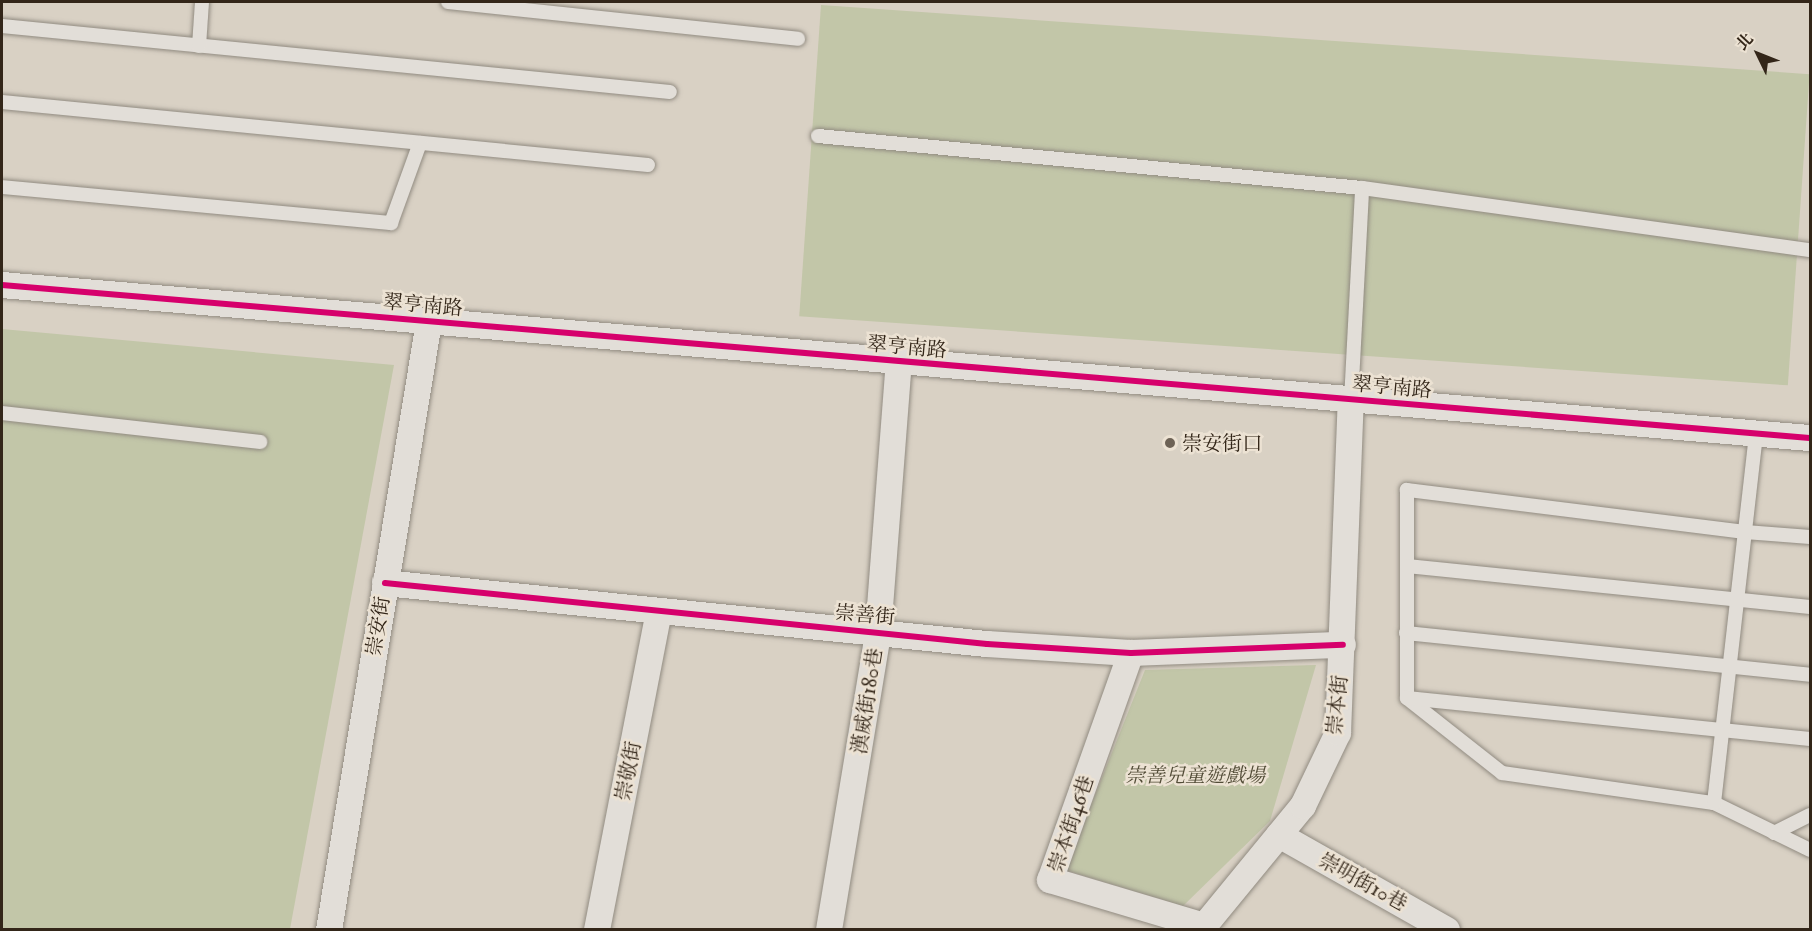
<!DOCTYPE html>
<html>
<head>
<meta charset="utf-8">
<style>
  body { margin:0 }
  #map { position:relative; width:1812px; height:931px; overflow:hidden; background:#d9d1c4; font-family:"IM FELL Double Pica","Noto Serif TC",serif }
  div>[style] { position:absolute }
  .green>* { inset:0; background:#c2c6a8; transform-origin:0 0 }
  .roads { filter:drop-shadow(0 0 2px #918b81) drop-shadow(0 0 2px #918b81) }
  .lane>* { height:14px; margin:-7px; padding:0 7px; transform-origin:7px; border-radius:7px; background:#e2ded8 }
  .street>* { height:26px; margin:-13px; padding:0 13px; transform-origin:13px; border-radius:13px; background:#e2ded8 }
  .cycleway>* { height:6px; margin:-3px; padding:0 3px; transform-origin:3px; border-radius:3px; background:#d6006c }
  .dots>* { width:16px; height:16px; translate:-50% -50%; box-sizing:border-box; border:3px solid #ece2d3; border-radius:50% }
  span { translate:-50% -50%; white-space:nowrap; text-align:center; line-height:1.15; -webkit-text-stroke:5px #ece2d3; paint-order:stroke }
  .street-label { font-size:20px; color:#332619 }
  .poi-label { font-size:20px; color:#332619 }
  .left { translate:0 -50%; text-align:left }
  .park-label { font-size:20px; color:#524c37; font-style:italic }
  .frame { position:absolute; inset:0; border:3px solid #332619; pointer-events:none }
  .north { position:absolute; left:1728px; top:24px; width:60px; height:60px; -webkit-text-stroke:4px #ece2d3; paint-order:stroke; rotate:313deg; font-size:16px; font-weight:700; line-height:24px; text-align:center; color:#332619 }
  .north::after { content:''; display:block; margin:auto; width:21px; height:27px; background:#332619; clip-path:polygon(50% 0,100% 100%,50% 72%,0 100%) }
</style>
</head>
<body>
<div id="map">
  <div class="green">
    <i style="left:821px;top:5px;width:991px;height:312px;rotate:4deg"></i>
    <i style="clip-path:polygon(2px 329px,394px 365px,290px 929px,2px 929px)"></i>
    <i style="clip-path:polygon(1316px 665px,1270px 821px,1183px 906px,1065px 870px,1145px 670px)"></i>
  </div>
  <div class="roads">
    <div class="lane">
      <i style="left:448px;top:2px;width:352px;rotate:6deg"></i>
      <i style="left:2px;top:26px;width:671px;rotate:5.64deg"></i>
      <i style="left:199px;top:46px;width:44px;rotate:-86.1deg"></i>
      <i style="left:2px;top:102px;width:649px;rotate:5.57deg"></i>
      <i style="left:818px;top:136px;width:546px;rotate:5.46deg"></i>
      <i style="left:1362px;top:188px;width:452px;rotate:7.9deg"></i>
      <i style="left:2px;top:187px;width:391px;rotate:5.3deg"></i>
      <i style="left:391px;top:223px;width:85px;rotate:-70.1deg"></i>
      <i style="left:1351px;top:401px;width:213px;rotate:-87deg"></i>
      <i style="left:2px;top:413px;width:260px;rotate:6.4deg"></i>
      <i style="left:1810px;top:537px;width:65px;rotate:-175.6deg"></i>
      <i style="left:1745px;top:532px;width:341px;rotate:-172.9deg"></i>
      <i style="left:1407px;top:490px;width:208px;rotate:90deg"></i>
      <i style="left:1407px;top:698px;width:121px;rotate:38.3deg"></i>
      <i style="left:1502px;top:773px;width:214px;rotate:8.1deg"></i>
      <i style="left:1714px;top:803px;width:107px;rotate:26.1deg"></i>
      <i style="left:1407px;top:566px;width:405px;rotate:5.8deg"></i>
      <i style="left:1406px;top:633px;width:406px;rotate:5.9deg"></i>
      <i style="left:1407px;top:698px;width:405px;rotate:5.8deg"></i>
      <i style="left:1714px;top:803px;width:371px;rotate:-83.5deg"></i>
      <i style="left:1774px;top:833px;width:40px;rotate:-26.6deg"></i>
    </div>
    <div class="street">
      <i style="left:2px;top:285px;width:1814px;rotate:4.84deg"></i>
      <i style="left:385px;top:583px;width:605px;rotate:5.79deg"></i>
      <i style="left:987px;top:644px;width:144px;rotate:3.6deg"></i>
      <i style="left:1131px;top:653px;width:212px;rotate:-2.2deg"></i>
      <i style="left:1131px;top:653px;width:241px;rotate:109.6deg"></i>
      <i style="left:1050px;top:880px;width:161px;rotate:16.6deg"></i>
      <i style="left:1279px;top:835px;width:193px;rotate:29.5deg"></i>
      <i style="left:329px;top:930px;width:616px;rotate:-80.66deg"></i>
      <i style="left:597px;top:930px;width:324px;rotate:-79deg"></i>
      <i style="left:829px;top:930px;width:301px;rotate:-80.6deg"></i>
      <i style="left:878px;top:633px;width:271px;rotate:-85.6deg"></i>
      <i style="left:1201px;top:930px;width:161px;rotate:-50.6deg"></i>
      <i style="left:1303px;top:806px;width:81px;rotate:-64.4deg"></i>
      <i style="left:1338px;top:733px;width:332px;rotate:-87.8deg"></i>
    </div>
  </div>
  <div class="cycleway">
    <i style="left:2px;top:285px;width:1814px;rotate:4.84deg"></i>
    <i style="left:385px;top:583px;width:605px;rotate:5.79deg"></i>
    <i style="left:987px;top:644px;width:144px;rotate:3.6deg"></i>
    <i style="left:1131px;top:653px;width:212px;rotate:-2.2deg"></i>
  </div>
  <div class="dots">
    <i style="left:1170px;top:443px;background:#6d6255"></i>
  </div>
  <div class="street-label">
    <span style="left:423px;top:305px;rotate:5deg">翠亨南路</span>
    <span style="left:907px;top:347px;rotate:5deg">翠亨南路</span>
    <span style="left:1392px;top:387px;rotate:5deg">翠亨南路</span>
    <span style="left:865px;top:615px;rotate:5deg">崇善街</span>
    <span style="left:378px;top:626px;rotate:-81deg">崇安街</span>
    <span style="left:867px;top:701px;rotate:-81deg">漢威街180巷</span>
    <span style="left:1337px;top:705px;rotate:-84deg">崇本街</span>
    <span style="left:628px;top:771px;rotate:-79deg">崇敬街</span>
    <span style="left:1071px;top:824px;rotate:-71deg">崇本街46巷</span>
    <span style="left:1363px;top:882px;rotate:29deg">崇明街10巷</span>
  </div>
  <div class="poi-label">
    <span class="left" style="left:1182px;top:443px">崇安街口</span>
  </div>
  <div class="park-label">
    <span style="left:1195px;top:775px">崇善兒童遊戲場</span>
  </div>
  <div class="frame"></div>
  <div class="north">北</div>
</div>
</body>
</html>
